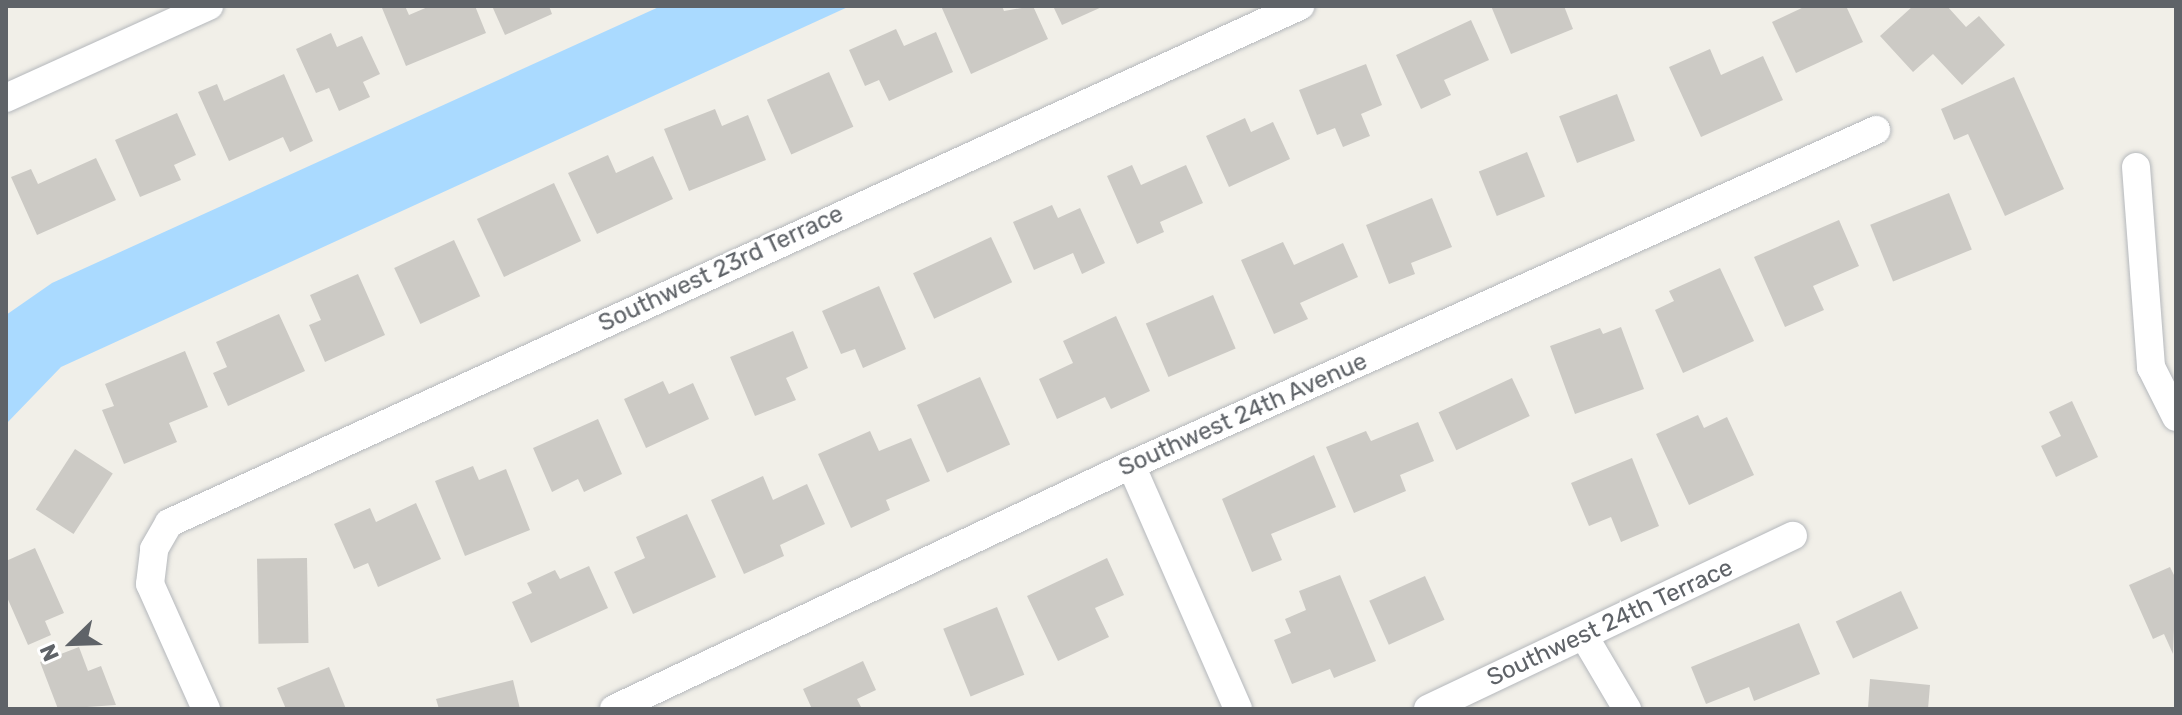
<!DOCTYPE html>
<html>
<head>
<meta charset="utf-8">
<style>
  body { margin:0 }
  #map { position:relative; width:2182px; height:715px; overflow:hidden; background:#f1efe8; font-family:Rubik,sans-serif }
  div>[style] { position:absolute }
  .water>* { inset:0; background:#aadaff }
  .building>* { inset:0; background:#cccac5; transform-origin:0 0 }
  .roads { filter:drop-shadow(0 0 2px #b5b8bc) drop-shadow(0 0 2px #b5b8bc) }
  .street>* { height:28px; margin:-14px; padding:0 14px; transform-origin:14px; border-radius:14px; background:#fff }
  span { translate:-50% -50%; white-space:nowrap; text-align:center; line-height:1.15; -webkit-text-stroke:6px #fff; paint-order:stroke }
  .street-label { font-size:24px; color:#5f6368 }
  .frame { position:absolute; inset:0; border:8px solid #5f6368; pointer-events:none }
  .north { position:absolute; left:32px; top:603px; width:80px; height:80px; -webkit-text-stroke:6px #fff; paint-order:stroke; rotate:247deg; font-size:22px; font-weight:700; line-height:32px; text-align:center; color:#5f6368 }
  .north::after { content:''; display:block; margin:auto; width:28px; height:36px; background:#5f6368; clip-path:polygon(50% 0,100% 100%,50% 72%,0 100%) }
</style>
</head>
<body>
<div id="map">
  <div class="water">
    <i style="clip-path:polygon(661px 6px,850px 6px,61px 367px,6px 424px,6px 315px,52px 283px)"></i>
  </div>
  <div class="building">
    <i style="clip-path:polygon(405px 6px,409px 15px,430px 6px,475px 6px,486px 33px,406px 66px,382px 8px)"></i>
    <i style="clip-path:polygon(492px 6px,549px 6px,552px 14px,505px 35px)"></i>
    <i style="clip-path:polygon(941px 6px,1002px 6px,1004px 11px,1033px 6px,1048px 39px,971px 74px)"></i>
    <i style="clip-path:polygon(1053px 6px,1104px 6px,1062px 25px)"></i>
    <i style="clip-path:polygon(1491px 6px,1564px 6px,1573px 29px,1511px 54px)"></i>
    <i style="clip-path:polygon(1806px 6px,1846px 6px,1863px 42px,1796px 73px,1772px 22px)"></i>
    <i style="clip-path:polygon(1913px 6px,1947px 6px,1966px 27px,1979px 16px,2005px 45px,1962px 85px,1933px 54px,1913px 72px,1880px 36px)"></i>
    <i style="clip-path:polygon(1471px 20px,1489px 60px,1444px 80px,1451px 95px,1421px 109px,1396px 55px)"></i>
    <i style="clip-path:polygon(896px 29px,904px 46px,936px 32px,953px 72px,889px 101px,879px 80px,865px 86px,849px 50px)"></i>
    <i style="clip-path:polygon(331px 33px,337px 47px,362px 36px,380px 74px,363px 82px,370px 97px,339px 111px,329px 88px,316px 93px,296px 49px)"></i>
    <i style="clip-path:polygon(1710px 49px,1721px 75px,1763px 56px,1783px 100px,1701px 137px,1669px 67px)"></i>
    <i style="clip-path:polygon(1366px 64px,1382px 105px,1361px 114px,1370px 136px,1343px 147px,1335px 128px,1317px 135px,1299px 90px)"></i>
    <i style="left:829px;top:72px;width:60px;height:68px;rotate:66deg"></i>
    <i style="clip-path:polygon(284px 74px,313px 141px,290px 152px,283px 137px,229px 161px,198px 92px,217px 84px,224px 101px)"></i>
    <i style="clip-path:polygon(2014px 77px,2064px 189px,2005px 216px,1968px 134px,1954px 140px,1941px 109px)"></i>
    <i style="left:1617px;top:94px;width:50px;height:62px;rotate:69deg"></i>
    <i style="clip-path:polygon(715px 109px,722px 126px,748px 115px,766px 160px,689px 191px,664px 129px)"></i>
    <i style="clip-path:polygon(177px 113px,196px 155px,174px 165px,181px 180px,140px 197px,115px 140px)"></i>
    <i style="clip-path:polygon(1245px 118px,1251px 132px,1273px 122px,1290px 159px,1229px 187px,1206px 136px)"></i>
    <i style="left:1527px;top:152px;width:48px;height:52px;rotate:68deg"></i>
    <i style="clip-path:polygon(608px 155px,616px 173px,653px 156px,673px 199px,597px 234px,568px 173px)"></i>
    <i style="clip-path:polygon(96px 158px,116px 200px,37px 235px,11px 177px,31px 169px,38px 184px)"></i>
    <i style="clip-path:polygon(1132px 165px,1141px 185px,1186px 165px,1203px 203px,1160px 222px,1164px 232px,1137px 244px,1107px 176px)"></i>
    <i style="left:554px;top:183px;width:64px;height:85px;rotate:65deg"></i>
    <i style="left:1949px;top:193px;width:61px;height:85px;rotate:68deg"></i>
    <i style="clip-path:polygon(1432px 198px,1452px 247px,1411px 263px,1415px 274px,1389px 284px,1366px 225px)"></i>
    <i style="clip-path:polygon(1052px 205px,1058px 218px,1080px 208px,1105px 263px,1082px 274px,1073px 253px,1034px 270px,1013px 222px)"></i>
    <i style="clip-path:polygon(1839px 220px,1859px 266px,1813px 286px,1824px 310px,1785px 327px,1754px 257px)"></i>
    <i style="left:991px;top:237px;width:50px;height:86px;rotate:65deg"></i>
    <i style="left:454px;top:240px;width:62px;height:66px;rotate:65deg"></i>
    <i style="clip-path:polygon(1283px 242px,1294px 265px,1343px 243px,1358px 277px,1300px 303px,1308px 319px,1274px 334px,1241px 260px)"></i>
    <i style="clip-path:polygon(1720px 268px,1754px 341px,1683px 373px,1655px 310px,1674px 301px,1669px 291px)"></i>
    <i style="clip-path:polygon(358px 274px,385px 335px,325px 362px,309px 325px,321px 320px,310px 295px)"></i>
    <i style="clip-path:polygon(879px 286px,906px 349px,863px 368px,855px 349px,841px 354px,822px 311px)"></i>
    <i style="left:1213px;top:295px;width:58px;height:73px;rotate:67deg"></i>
    <i style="clip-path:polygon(279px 314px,305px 371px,228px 406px,213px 373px,227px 367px,216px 342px)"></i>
    <i style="clip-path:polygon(1116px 316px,1150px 391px,1111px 409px,1105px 397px,1057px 419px,1039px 379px,1073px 363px,1063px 341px)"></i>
    <i style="clip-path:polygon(1621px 327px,1644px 389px,1575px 414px,1550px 346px,1600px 328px,1603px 334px)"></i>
    <i style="clip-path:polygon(793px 331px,808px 368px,786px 378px,796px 400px,755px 416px,730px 357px)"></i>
    <i style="clip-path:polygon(185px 351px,208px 407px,169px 423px,177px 442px,124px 464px,102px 410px,114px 406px,105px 384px)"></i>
    <i style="left:980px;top:377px;width:74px;height:69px;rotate:66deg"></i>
    <i style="left:1512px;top:378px;width:42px;height:81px;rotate:65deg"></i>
    <i style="clip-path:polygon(663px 381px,669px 394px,693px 383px,709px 419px,646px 448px,624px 399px)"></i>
    <i style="clip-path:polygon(2072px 401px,2098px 457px,2056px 477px,2041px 446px,2061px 436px,2049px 412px)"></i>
    <i style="clip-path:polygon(1698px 415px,1704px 428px,1727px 417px,1754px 475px,1689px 505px,1656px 434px)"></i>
    <i style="clip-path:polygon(598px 419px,622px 474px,584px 492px,578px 479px,552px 492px,533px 448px)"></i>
    <i style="clip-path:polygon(1418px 422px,1434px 461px,1400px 475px,1406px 491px,1354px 513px,1326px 447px,1366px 431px,1371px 441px)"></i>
    <i style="clip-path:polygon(870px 431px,879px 451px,911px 438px,930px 481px,886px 500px,890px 510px,851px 528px,818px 454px)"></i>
    <i style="left:75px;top:449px;width:45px;height:72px;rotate:33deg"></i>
    <i style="clip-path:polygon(1314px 455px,1336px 507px,1271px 534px,1282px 560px,1252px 572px,1222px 499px)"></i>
    <i style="clip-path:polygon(1632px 458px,1659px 526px,1621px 542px,1611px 517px,1589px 526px,1571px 483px)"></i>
    <i style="clip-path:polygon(473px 466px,479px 480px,506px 469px,530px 530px,465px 556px,435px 481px)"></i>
    <i style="clip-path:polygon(763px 476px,773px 500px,807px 484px,825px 524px,780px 545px,784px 556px,744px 574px,711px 500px)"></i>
    <i style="clip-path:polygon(416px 503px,441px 559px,378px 587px,368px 563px,354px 569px,334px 524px,370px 508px,376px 522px)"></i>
    <i style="clip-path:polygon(687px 514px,716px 577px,633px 614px,614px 572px,645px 558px,636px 537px)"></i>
    <i style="clip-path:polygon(35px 548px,64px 613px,45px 621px,51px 635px,28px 645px,6px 595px,6px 561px)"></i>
    <i style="left:307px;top:558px;width:85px;height:50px;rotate:89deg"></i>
    <i style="clip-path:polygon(1107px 558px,1124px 595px,1095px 608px,1109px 637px,1058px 661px,1027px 596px)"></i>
    <i style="clip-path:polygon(589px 566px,608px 608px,531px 643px,512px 602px,532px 593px,527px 583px,555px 570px,560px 579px)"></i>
    <i style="clip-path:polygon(2170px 567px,2176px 579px,2173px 654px,2164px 634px,2153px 639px,2129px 585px)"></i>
    <i style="clip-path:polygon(1340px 575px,1376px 661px,1334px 678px,1330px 669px,1292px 684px,1274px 640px,1291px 633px,1285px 619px,1306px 610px,1299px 591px)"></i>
    <i style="left:1425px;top:576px;width:48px;height:61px;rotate:66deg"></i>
    <i style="left:1901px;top:591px;width:41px;height:72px;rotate:65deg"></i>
    <i style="left:997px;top:607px;width:73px;height:58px;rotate:68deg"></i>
    <i style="clip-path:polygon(1799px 623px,1820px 674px,1754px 701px,1749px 687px,1706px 704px,1691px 667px)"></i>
    <i style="clip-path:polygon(79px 647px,88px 671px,101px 666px,116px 705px,58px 709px,40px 662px)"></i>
    <i style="clip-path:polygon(863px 661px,876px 690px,857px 699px,862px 709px,812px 709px,803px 689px)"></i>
    <i style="clip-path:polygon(329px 667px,346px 709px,286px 709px,277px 688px)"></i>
    <i style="clip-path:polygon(1870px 679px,1930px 685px,1928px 709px,1868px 709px)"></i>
    <i style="clip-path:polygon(513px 680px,520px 709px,439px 709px,436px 699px)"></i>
  </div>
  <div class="roads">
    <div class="street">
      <i style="left:6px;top:98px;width:223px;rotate:-24.4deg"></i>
      <i style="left:2136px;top:167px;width:201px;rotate:85.7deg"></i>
      <i style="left:2151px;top:367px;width:56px;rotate:63.4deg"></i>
      <i style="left:1131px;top:465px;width:266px;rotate:66.3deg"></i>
      <i style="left:1584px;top:636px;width:85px;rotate:59.5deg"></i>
      <i style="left:206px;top:709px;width:137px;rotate:-114.1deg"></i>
      <i style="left:150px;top:584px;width:35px;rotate:-83deg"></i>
      <i style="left:154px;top:549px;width:30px;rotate:-60deg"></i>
      <i style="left:169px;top:523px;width:1244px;rotate:-24.57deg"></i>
      <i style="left:614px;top:709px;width:572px;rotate:-25.27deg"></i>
      <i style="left:1131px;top:465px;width:817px;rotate:-24.21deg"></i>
      <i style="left:1428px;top:709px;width:404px;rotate:-25.4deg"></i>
    </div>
  </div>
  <div class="street-label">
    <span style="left:721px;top:269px;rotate:-25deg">Southwest 23rd Terrace</span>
    <span style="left:1243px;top:415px;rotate:-24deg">Southwest 24th Avenue</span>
    <span style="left:1610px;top:623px;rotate:-25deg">Southwest 24th Terrace</span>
  </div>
  <div class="frame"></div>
  <div class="north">N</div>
</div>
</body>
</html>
